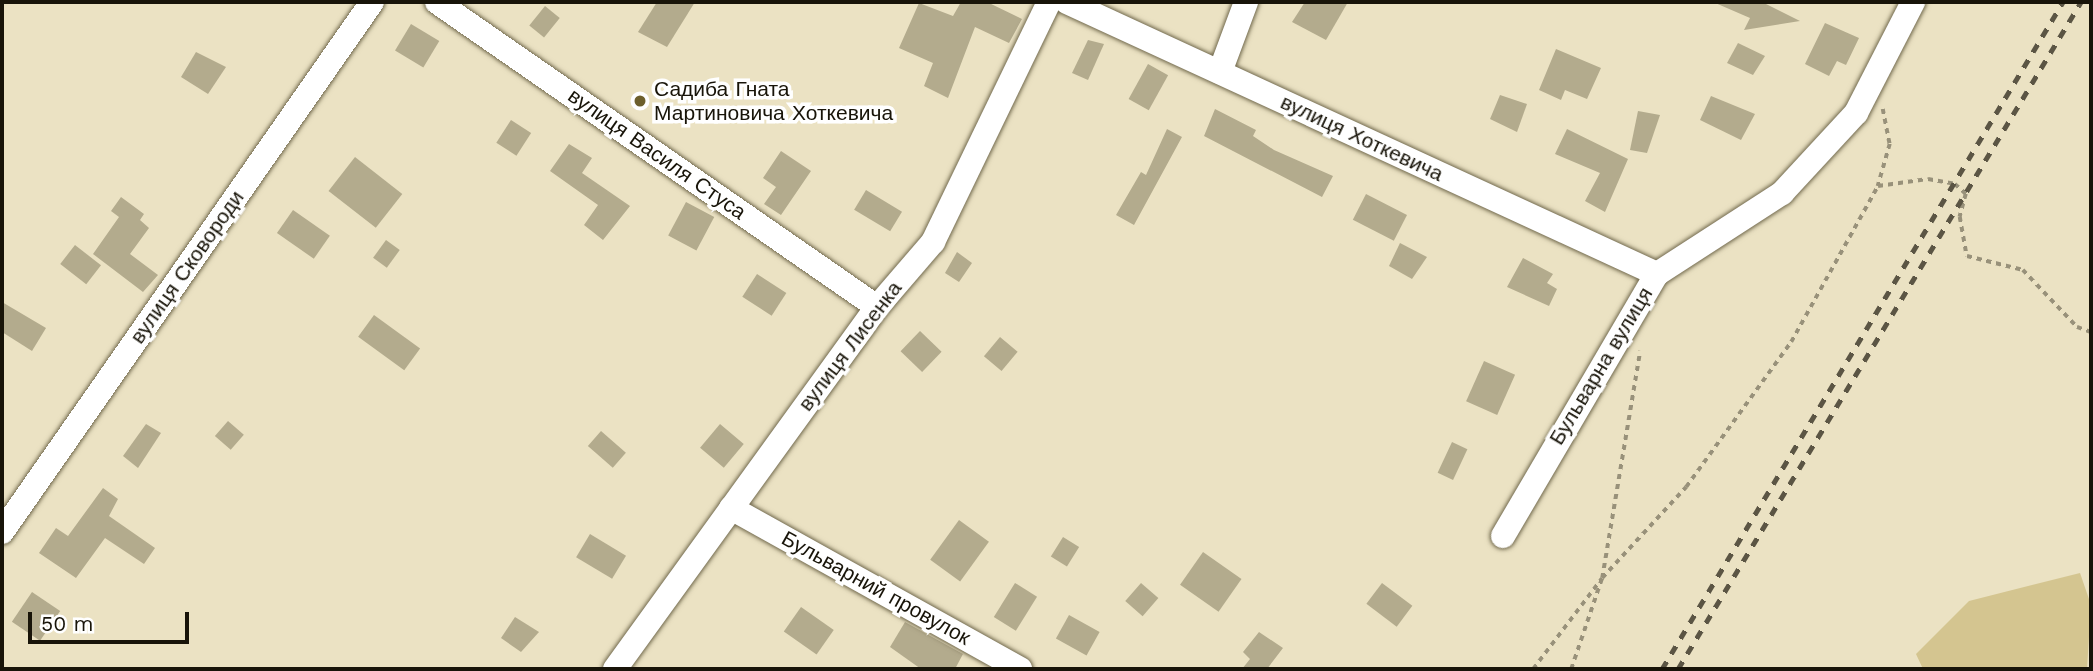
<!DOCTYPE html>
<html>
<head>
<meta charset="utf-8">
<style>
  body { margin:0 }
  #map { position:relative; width:2093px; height:671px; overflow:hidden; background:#ebe2c3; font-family:"Work Sans",sans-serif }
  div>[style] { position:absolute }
  .green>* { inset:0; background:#d4c590 }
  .building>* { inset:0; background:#b3ab8d; transform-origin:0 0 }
  .path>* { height:3.5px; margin-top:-1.75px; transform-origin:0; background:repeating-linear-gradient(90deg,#98917a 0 5px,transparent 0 10px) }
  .roads { filter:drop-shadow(0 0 2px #71694d) drop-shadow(0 0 2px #71694d) }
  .minor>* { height:24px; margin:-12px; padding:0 12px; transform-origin:12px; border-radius:12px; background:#fff }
  .rail>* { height:5px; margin-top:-2.5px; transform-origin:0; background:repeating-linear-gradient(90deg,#5b5544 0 9px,transparent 0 18px) }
  .dots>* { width:19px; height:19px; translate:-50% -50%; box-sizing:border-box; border:4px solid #fff; border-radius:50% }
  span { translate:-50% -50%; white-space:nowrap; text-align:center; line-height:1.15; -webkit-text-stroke:7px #fff; paint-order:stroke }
  .poi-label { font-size:21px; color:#181409 }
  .left { translate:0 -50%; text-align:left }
  .street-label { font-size:21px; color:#181409 }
  .frame { position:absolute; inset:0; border:4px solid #181409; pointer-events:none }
  .scale { position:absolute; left:28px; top:612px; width:161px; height:32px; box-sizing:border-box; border:4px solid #181409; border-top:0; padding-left:9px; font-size:21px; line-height:24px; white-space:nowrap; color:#181409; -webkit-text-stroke:5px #fff; paint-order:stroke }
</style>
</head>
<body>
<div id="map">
  <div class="green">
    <i style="clip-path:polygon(2080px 573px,2091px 605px,2087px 669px,1923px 669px,1916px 654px,1969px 601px)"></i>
  </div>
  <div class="building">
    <i style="clip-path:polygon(657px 2px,695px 2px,667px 47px,638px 32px)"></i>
    <i style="clip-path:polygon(961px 2px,987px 2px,1022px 19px,1009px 43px,975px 27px,948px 98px,924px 86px,933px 63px,899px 48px,919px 3px,953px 16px)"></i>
    <i style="clip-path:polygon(1305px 2px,1348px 2px,1326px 40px,1292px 22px)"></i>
    <i style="clip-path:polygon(1713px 2px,1762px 2px,1800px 21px,1744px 30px,1750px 18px)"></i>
    <i style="left:545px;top:6px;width:19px;height:25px;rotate:39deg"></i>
    <i style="clip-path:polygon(1825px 23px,1859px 38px,1846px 65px,1837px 61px,1829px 76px,1805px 64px)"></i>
    <i style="left:411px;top:24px;width:33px;height:31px;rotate:31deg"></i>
    <i style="clip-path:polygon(1088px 40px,1104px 44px,1088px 80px,1072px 73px)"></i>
    <i style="clip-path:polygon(1738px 43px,1765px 56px,1753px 75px,1727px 63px)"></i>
    <i style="clip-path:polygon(1556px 49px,1601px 68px,1587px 99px,1565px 90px,1561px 100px,1539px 90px)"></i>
    <i style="clip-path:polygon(196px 52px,226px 67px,208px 94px,181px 77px)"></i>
    <i style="left:1148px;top:64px;width:23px;height:40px;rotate:29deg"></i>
    <i style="clip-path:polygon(1500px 95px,1527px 104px,1517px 132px,1490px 119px)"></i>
    <i style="clip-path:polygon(1711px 96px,1755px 114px,1741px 140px,1700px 120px)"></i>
    <i style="clip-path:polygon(1215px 109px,1256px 130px,1253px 136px,1274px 150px,1333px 176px,1322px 197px,1204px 136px)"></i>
    <i style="clip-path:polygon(1638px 111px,1660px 115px,1647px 153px,1630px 150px)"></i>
    <i style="left:511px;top:120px;width:24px;height:27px;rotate:33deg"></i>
    <i style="clip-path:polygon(1167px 129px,1182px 137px,1134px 225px,1116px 215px,1141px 172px,1146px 175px)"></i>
    <i style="clip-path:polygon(1567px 129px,1628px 159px,1605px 212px,1585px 201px,1600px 173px,1555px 154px)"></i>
    <i style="clip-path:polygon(569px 144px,592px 158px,582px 173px,630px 206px,603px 240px,584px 225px,598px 205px,550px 171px)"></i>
    <i style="clip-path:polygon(781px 151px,811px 171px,781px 215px,764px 204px,776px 187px,763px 178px)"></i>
    <i style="left:355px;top:157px;width:60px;height:43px;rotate:38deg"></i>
    <i style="left:866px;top:190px;width:42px;height:23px;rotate:31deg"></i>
    <i style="left:1366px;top:194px;width:46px;height:29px;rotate:27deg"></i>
    <i style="clip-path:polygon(121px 197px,144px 214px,140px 220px,149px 228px,130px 254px,158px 275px,143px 292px,93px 254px,119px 217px,111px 211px)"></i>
    <i style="left:686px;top:202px;width:32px;height:38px;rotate:28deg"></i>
    <i style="left:293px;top:210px;width:45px;height:28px;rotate:35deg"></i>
    <i style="left:386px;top:240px;width:17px;height:22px;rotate:36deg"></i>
    <i style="clip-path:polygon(1400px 243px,1427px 257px,1412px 279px,1389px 266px)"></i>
    <i style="left:75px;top:245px;width:33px;height:24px;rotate:38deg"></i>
    <i style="clip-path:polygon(957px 252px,972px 263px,959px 282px,945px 273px)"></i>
    <i style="clip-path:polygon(1523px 258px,1553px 274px,1547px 283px,1557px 289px,1549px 306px,1507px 287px)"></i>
    <i style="left:757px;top:274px;width:35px;height:27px;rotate:33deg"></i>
    <i style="clip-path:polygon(2px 302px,46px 328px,32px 351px,2px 332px)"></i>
    <i style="left:374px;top:315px;width:57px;height:27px;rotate:36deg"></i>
    <i style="left:920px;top:331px;width:30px;height:28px;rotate:44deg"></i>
    <i style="left:1000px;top:337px;width:23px;height:25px;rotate:40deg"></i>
    <i style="left:1484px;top:361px;width:34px;height:44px;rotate:24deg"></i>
    <i style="left:228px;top:421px;width:21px;height:20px;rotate:41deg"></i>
    <i style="clip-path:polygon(146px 424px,161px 433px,138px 468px,123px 456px)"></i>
    <i style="left:720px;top:424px;width:31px;height:31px;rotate:40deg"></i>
    <i style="left:601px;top:431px;width:33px;height:20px;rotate:41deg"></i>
    <i style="left:1452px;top:442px;width:17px;height:34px;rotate:25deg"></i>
    <i style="clip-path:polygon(103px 488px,118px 499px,109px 516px,155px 548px,144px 564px,105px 538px,76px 578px,39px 553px,56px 528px,68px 536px)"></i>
    <i style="left:959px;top:520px;width:37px;height:49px;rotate:36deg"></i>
    <i style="left:590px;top:534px;width:42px;height:27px;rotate:31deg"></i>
    <i style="left:1063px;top:537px;width:19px;height:23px;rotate:32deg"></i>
    <i style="left:1203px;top:552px;width:47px;height:40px;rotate:35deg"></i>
    <i style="left:1015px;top:583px;width:26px;height:40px;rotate:32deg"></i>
    <i style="left:1141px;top:583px;width:23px;height:24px;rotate:41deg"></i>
    <i style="left:1382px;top:583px;width:38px;height:26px;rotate:37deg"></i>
    <i style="left:32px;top:592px;width:34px;height:36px;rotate:34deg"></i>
    <i style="left:801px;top:607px;width:40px;height:30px;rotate:35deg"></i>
    <i style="left:1069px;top:615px;width:35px;height:27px;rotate:29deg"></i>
    <i style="clip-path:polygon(515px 617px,539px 632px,521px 652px,501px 638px)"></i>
    <i style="clip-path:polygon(905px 622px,963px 654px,955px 669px,921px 669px,890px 647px)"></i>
    <i style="clip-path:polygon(1259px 632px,1283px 648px,1267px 669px,1242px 669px,1250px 659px,1243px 652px)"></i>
  </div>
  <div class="path">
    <i style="left:1883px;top:109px;width:36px;rotate:79deg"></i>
    <i style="left:1890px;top:144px;width:44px;rotate:105.9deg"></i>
    <i style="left:1878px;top:186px;width:50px;rotate:-8deg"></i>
    <i style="left:1928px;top:179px;width:27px;rotate:10deg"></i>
    <i style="left:1955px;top:184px;width:15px;rotate:42deg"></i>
    <i style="left:1966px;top:194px;width:24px;rotate:105deg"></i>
    <i style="left:1960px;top:217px;width:40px;rotate:80deg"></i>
    <i style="left:1967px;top:256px;width:58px;rotate:14deg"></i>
    <i style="left:2023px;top:270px;width:79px;rotate:46.5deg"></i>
    <i style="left:2077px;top:327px;width:15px;rotate:20deg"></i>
    <i style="left:1533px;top:669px;width:114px;rotate:-52.8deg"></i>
    <i style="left:1602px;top:578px;width:124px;rotate:-47.3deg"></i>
    <i style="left:1686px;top:487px;width:179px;rotate:-54.1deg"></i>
    <i style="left:1791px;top:342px;width:179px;rotate:-60.9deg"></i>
    <i style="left:1571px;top:669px;width:96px;rotate:-71.2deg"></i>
    <i style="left:1602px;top:578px;width:230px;rotate:-80.5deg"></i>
  </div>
  <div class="roads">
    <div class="minor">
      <i style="left:437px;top:2px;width:535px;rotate:34.73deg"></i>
      <i style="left:1067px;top:2px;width:650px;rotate:24.75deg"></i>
      <i style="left:1220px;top:72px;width:75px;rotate:-69.6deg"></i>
      <i style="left:731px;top:508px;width:331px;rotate:29.1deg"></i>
      <i style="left:2px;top:532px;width:646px;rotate:-55.08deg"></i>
      <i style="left:1503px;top:536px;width:304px;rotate:-59.6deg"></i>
      <i style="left:1657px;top:274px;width:149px;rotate:-32.9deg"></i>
      <i style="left:1782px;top:193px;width:109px;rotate:-47.2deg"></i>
      <i style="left:1856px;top:113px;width:125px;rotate:-62.8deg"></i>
      <i style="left:615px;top:669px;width:447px;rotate:-54.1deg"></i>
      <i style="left:877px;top:307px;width:86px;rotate:-49.3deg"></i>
      <i style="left:933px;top:242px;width:267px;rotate:-64.2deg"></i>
    </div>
  </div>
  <div class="rail">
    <i style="left:1662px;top:669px;width:778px;rotate:-58.99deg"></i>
    <i style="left:1678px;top:669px;width:779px;rotate:-58.86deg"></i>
  </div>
  <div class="dots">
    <i style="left:640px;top:101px;background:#6d5f2c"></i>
  </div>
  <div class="poi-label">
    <span class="left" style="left:654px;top:101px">Садиба Гната<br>Мартиновича Хоткевича</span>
  </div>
  <div class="street-label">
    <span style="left:1362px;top:138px;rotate:25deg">вулиця Хоткевича</span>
    <span style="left:657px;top:154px;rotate:35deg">вулиця Василя Стуса</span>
    <span style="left:187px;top:267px;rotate:-55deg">вулиця Сковороди</span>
    <span style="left:850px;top:346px;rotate:-53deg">вулиця Лисенка</span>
    <span style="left:1601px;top:366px;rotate:-59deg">Бульварна вулиця</span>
    <span style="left:876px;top:588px;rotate:29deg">Бульварний провулок</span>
  </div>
  <div class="frame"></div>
  <div class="scale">50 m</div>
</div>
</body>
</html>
